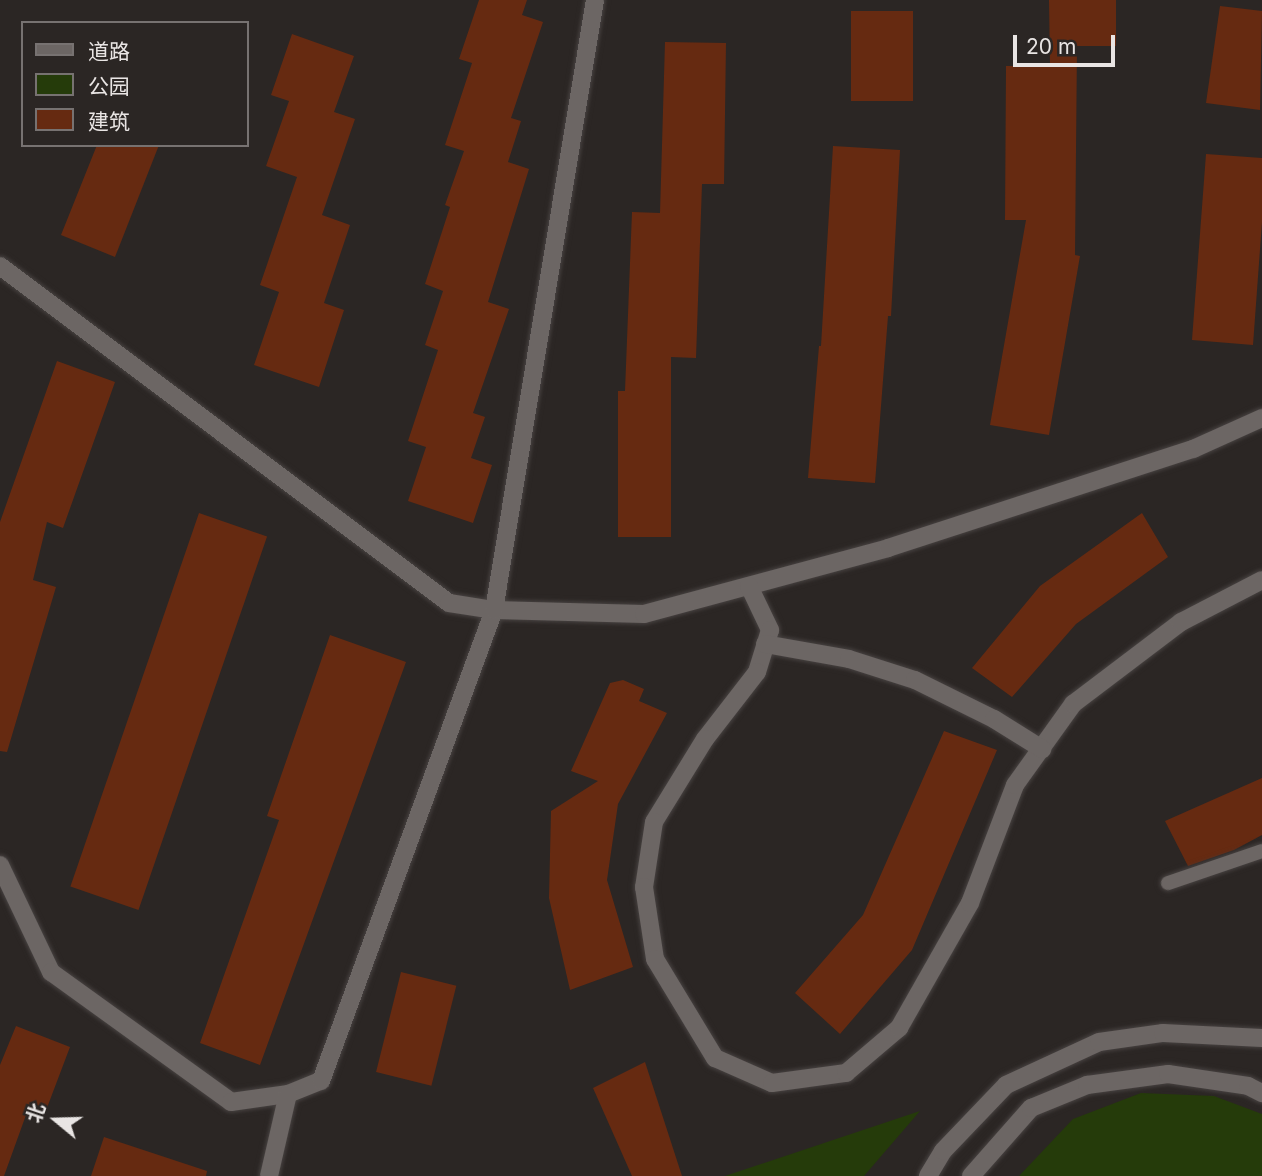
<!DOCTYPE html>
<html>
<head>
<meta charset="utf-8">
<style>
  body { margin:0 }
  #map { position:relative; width:1262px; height:1176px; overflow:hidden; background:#2b2624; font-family:Inter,"Noto Sans SC",sans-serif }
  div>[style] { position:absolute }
  .green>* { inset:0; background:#253b0a }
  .building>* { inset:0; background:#662a11; transform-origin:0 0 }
  .roads { filter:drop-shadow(0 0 2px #474241) drop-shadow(0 0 2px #474241) }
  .service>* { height:14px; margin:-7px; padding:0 7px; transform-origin:7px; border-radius:7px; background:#6c6664 }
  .minor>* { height:18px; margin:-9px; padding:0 9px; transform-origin:9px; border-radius:9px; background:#6c6664 }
  .secondary>* { height:18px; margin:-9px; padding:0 9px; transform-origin:9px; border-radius:9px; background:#6c6664 }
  span { translate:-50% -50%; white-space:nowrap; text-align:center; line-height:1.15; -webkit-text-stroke:5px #2b2624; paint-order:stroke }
  .legend { position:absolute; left:21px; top:21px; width:228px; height:126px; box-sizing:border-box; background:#2b2624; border:2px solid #777271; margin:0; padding:9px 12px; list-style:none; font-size:21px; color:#e9e5e4 }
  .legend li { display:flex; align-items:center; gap:14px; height:35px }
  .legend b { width:35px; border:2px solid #777271 }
  .north { position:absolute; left:21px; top:1085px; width:70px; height:70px; -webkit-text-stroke:5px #2b2624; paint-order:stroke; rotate:289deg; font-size:19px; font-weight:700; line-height:28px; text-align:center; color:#e9e5e4 }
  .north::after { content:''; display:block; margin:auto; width:24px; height:32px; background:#e9e5e4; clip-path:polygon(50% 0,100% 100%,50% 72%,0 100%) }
  .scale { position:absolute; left:1013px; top:35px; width:102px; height:32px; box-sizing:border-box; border:4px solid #e9e5e4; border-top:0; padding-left:9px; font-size:21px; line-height:24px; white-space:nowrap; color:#e9e5e4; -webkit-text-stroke:5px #2b2624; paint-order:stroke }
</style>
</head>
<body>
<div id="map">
  <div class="green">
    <i style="clip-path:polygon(1141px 1093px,1214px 1096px,1262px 1114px,1262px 1176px,1019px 1176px,1073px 1119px)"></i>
    <i style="clip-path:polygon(920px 1111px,864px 1176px,725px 1176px)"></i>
  </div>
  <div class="building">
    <i style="clip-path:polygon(479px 0,527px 0,522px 15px,543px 22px,511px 118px,521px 121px,508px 162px,529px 169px,488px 302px,509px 309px,473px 413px,485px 417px,471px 458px,492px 465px,473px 523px,408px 501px,426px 447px,408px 441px,438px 350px,425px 345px,443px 291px,425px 284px,450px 207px,445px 205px,464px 151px,445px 145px,472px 63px,459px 59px)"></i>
    <i style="clip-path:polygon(1049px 0,1116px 0,1116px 46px,1077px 46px,1075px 255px,1080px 256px,1049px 435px,990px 425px,1026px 220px,1005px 220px,1006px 66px,1050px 66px)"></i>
    <i style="clip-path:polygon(1220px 6px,1262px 11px,1260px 110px,1206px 103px)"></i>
    <i style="left:851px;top:11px;width:62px;height:90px"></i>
    <i style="clip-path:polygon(292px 34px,354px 56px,334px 112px,355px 119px,322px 215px,350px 225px,324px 303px,344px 310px,319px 387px,254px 365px,279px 292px,260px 285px,297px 177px,266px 166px,289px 101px,271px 95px)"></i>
    <i style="clip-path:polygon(665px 42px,726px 43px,724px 184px,702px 184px,696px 358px,671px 357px,671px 537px,618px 537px,618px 391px,625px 391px,632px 212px,660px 213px)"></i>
    <i style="clip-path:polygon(97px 145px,159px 145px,115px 257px,61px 235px)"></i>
    <i style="clip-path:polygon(833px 146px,900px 150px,891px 316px,888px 316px,875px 483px,808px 478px,819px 346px,821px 346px)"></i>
    <i style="clip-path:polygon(1206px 154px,1262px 158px,1262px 222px,1253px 345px,1192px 340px)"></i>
    <i style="clip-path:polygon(57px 361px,115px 382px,63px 528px,47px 522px,33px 580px,56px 587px,7px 752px,0 751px,0 522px)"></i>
    <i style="left:199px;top:513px;width:72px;height:395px;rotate:19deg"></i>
    <i style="clip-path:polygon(1142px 513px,1168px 557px,1076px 624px,1012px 697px,972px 668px,1040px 586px)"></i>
    <i style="clip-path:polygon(330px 635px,406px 662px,260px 1065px,200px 1043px,279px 820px,267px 816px)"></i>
    <i style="clip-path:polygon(623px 680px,644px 689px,639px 701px,667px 713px,618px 804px,607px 880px,633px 967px,570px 990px,549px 898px,551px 811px,598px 781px,571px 771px,610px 683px)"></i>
    <i style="clip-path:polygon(944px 731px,997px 750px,912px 950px,840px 1034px,795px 993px,863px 915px)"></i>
    <i style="clip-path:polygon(1262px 778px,1262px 835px,1234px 850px,1188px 866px,1165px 821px)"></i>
    <i style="left:401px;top:972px;width:57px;height:103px;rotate:14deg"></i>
    <i style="clip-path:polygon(16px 1026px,70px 1047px,42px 1121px,26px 1115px,4px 1176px,0 1176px,0 1065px)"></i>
    <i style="clip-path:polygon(645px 1062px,682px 1176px,632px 1176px,593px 1088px)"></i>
    <i style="clip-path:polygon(104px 1137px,207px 1171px,206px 1176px,91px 1176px)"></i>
  </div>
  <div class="roads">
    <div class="service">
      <i style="left:1168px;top:883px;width:99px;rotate:-18.8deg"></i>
    </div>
    <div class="minor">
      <i style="left:0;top:266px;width:561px;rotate:36.89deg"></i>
      <i style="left:449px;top:603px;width:46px;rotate:8.8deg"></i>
      <i style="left:494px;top:610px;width:150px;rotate:1.5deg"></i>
      <i style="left:644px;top:614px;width:253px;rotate:-15.1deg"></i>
      <i style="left:888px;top:548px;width:321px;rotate:-18deg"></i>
      <i style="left:1193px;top:449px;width:76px;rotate:-24.2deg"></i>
      <i style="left:749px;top:586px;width:49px;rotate:64.5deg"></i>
      <i style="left:770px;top:630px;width:44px;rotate:107.2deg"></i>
      <i style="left:757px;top:672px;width:85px;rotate:127.8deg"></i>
      <i style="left:705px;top:739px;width:97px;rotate:121.6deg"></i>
      <i style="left:654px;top:822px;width:66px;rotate:98.7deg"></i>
      <i style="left:644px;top:887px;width:73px;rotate:81.3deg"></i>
      <i style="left:655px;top:959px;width:116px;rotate:58.8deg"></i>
      <i style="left:715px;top:1058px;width:62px;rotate:23.7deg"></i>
      <i style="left:772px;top:1083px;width:75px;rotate:-7.7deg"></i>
      <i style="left:846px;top:1073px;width:70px;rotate:-40.3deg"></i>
      <i style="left:899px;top:1028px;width:144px;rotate:-60.4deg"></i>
      <i style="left:970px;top:903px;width:126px;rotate:-69.1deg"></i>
      <i style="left:1015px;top:785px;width:100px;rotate:-54.4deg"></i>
      <i style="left:1073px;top:704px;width:136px;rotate:-37.2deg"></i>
      <i style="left:1181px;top:622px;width:91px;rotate:-27.4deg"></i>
      <i style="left:765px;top:644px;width:85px;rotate:10.1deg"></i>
      <i style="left:849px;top:659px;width:69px;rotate:17.7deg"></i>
      <i style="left:915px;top:680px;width:88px;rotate:26.3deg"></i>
      <i style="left:994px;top:719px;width:57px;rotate:32deg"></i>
      <i style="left:0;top:865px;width:119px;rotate:64.5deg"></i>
      <i style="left:51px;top:972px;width:222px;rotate:35.8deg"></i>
      <i style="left:231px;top:1102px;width:58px;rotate:-8deg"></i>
      <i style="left:288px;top:1094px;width:35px;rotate:-22deg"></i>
      <i style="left:321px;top:1081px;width:502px;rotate:-69.83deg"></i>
      <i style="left:494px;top:610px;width:618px;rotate:-80.6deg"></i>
      <i style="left:269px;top:1176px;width:84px;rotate:-77deg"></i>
    </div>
    <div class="secondary">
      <i style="left:928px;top:1176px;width:29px;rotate:-59deg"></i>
      <i style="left:943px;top:1151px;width:91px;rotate:-46.3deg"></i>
      <i style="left:1006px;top:1085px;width:102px;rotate:-24.8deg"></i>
      <i style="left:1099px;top:1042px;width:65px;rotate:-8deg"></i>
      <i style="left:1163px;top:1033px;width:99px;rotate:2.9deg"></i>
      <i style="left:971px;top:1176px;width:91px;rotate:-48.6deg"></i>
      <i style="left:1031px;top:1108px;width:61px;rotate:-22.3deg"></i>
      <i style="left:1087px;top:1085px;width:82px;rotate:-7.7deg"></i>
      <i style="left:1168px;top:1074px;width:81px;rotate:8.5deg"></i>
      <i style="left:1248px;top:1086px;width:16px;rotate:27deg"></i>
    </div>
  </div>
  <ul class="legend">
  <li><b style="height:9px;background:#6c6664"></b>道路</li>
  <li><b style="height:19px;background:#253b0a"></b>公园</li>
  <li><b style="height:19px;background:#662a11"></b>建筑</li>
  </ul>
  <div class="north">北</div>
  <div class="scale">20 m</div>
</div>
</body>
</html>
